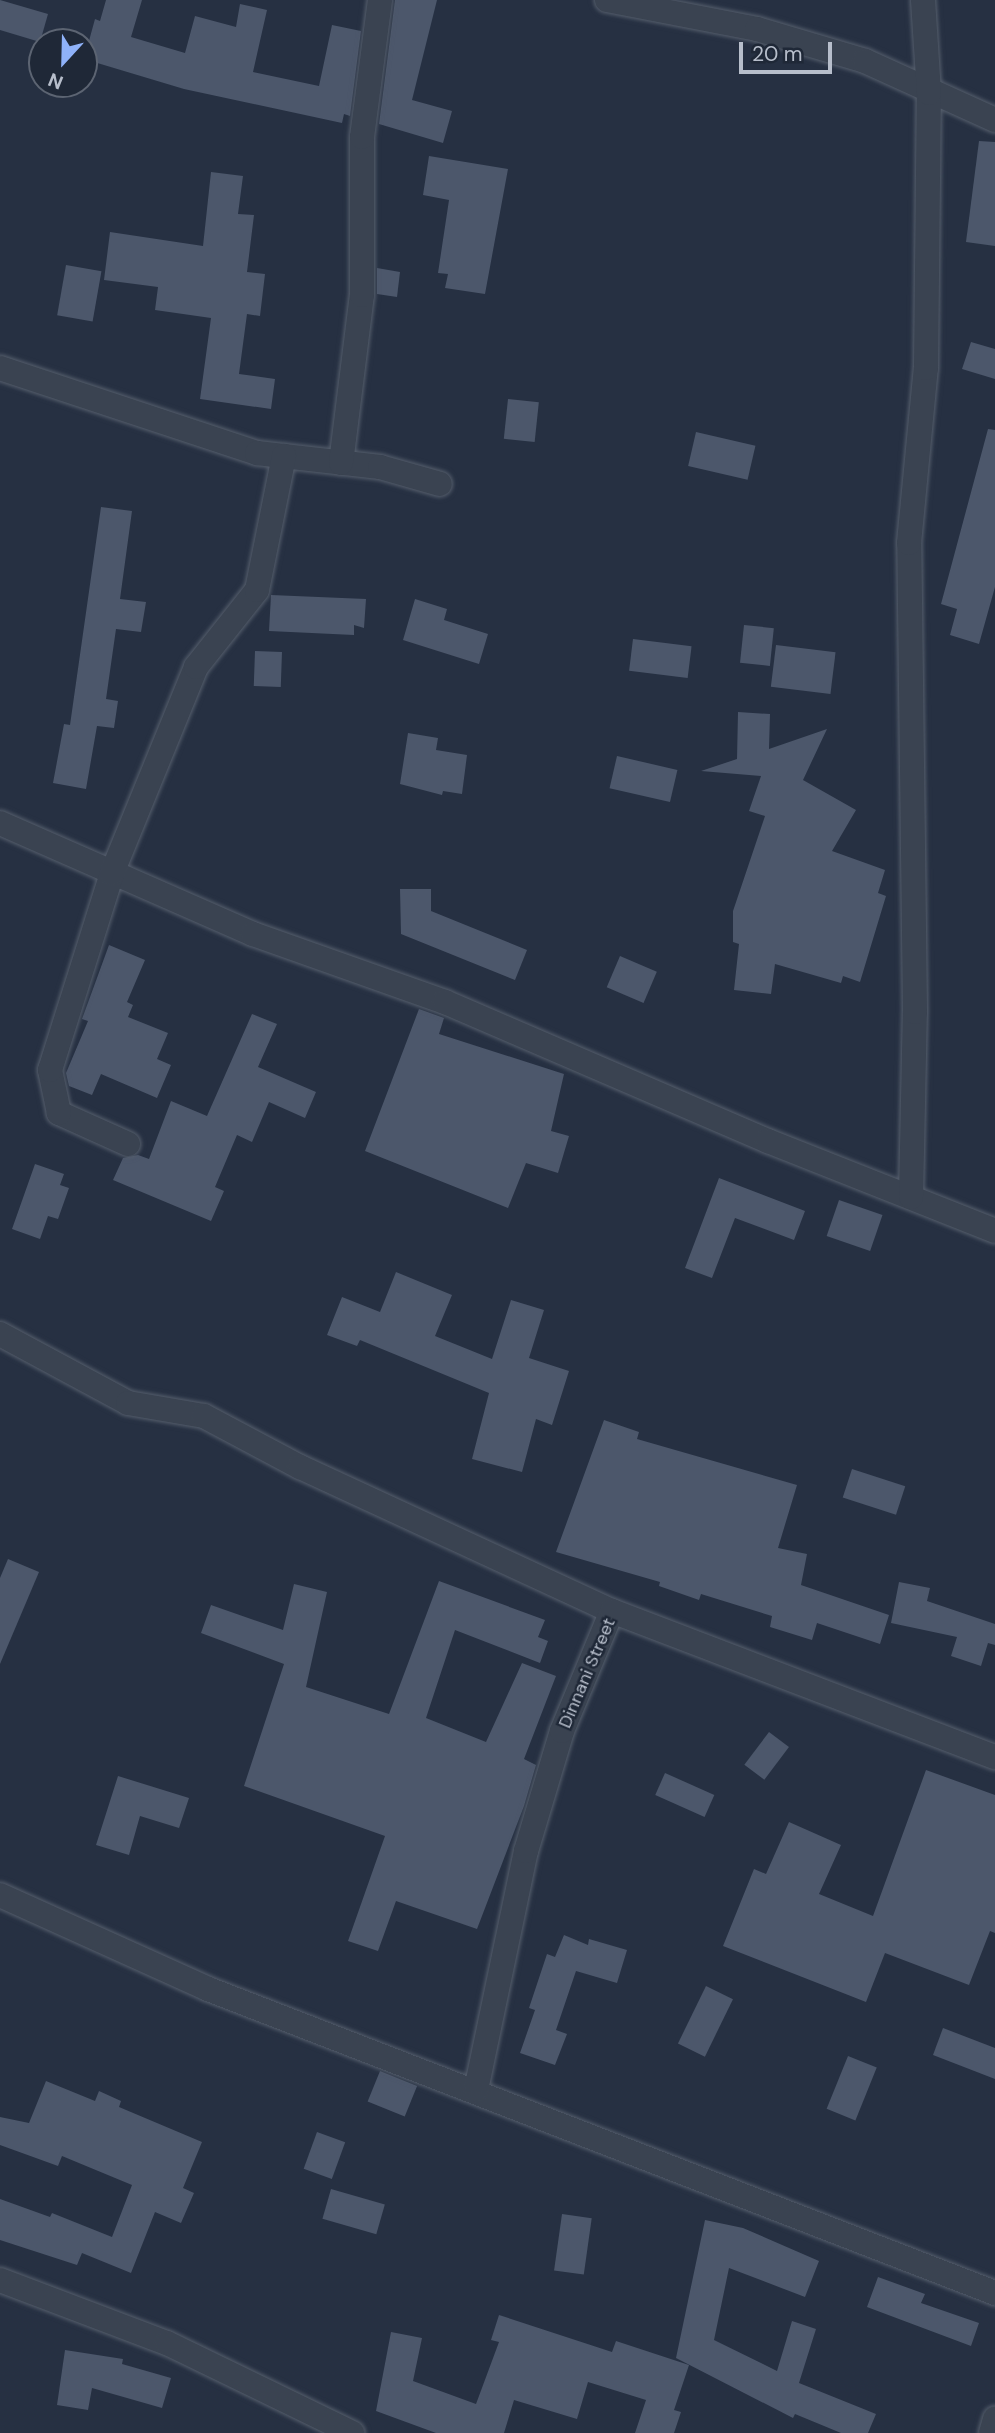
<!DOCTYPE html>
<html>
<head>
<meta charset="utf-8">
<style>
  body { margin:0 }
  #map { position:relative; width:995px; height:2433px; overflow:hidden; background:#263042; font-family:"DM Sans",sans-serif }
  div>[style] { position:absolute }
  .building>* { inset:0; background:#4c576b; transform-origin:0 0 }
  .roads { filter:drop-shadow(0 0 2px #555e6c) drop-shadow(0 0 2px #555e6c) }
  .minor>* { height:24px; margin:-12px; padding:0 12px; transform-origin:12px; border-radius:12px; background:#3a4351 }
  span { translate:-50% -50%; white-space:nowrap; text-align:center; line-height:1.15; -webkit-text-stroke:5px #1f2837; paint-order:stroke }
  .street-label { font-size:18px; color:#b7becb }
  .north { position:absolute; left:28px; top:28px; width:70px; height:70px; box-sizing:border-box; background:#1f2837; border:2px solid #5c6472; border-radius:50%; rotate:202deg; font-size:19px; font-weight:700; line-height:28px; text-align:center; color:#b7becb }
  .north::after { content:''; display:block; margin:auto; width:24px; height:32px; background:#8fb2f9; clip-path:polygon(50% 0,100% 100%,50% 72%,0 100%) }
  .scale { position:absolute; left:739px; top:42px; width:93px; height:32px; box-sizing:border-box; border:4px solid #b7becb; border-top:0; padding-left:9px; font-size:21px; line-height:24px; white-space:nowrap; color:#b7becb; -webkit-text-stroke:5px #1f2837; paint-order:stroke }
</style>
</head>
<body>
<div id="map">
  <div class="building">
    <i style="clip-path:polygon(0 0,48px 14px,40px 42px,0 30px)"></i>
    <i style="clip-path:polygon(106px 0,142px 0,131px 37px,185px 53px,195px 16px,236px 27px,240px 4px,267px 10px,253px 72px,319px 86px,332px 25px,361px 31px,350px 116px,344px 114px,342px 123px,184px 89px,84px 59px,95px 19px,100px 21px)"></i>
    <i style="clip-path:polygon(395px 0,437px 0,412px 100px,452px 111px,443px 143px,379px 124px)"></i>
    <i style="clip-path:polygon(979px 141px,995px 142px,995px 246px,966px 242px)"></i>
    <i style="clip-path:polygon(429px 156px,508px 169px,485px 294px,445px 288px,448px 274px,438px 273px,449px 200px,423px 195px)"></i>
    <i style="clip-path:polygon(211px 172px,243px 176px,238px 214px,254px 215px,247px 272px,265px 274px,260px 316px,247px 314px,239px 374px,275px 379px,271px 409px,200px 399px,211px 318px,155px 310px,158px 287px,104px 280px,110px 232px,203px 246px)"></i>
    <i style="left:66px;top:265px;width:36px;height:51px;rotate:10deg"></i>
    <i style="clip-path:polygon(377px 268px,400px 272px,397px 297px,377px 294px)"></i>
    <i style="clip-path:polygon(971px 342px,995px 349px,995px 379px,962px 369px)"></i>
    <i style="left:508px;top:399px;width:31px;height:40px;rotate:6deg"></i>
    <i style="clip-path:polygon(988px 429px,995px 430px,995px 587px,979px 644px,950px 635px,957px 609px,941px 604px)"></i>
    <i style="left:696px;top:432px;width:61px;height:35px;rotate:13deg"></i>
    <i style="clip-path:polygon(101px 507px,132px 511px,120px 599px,146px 602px,141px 632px,116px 629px,106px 699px,118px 701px,114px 728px,97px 726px,86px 789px,53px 783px,64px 724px,70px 725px)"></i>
    <i style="clip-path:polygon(271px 595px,366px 599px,364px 628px,354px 625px,354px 635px,269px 631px)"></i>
    <i style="clip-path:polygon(415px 599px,447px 609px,444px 620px,488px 634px,479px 664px,403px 640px)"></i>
    <i style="left:744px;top:625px;width:30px;height:38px;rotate:6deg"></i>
    <i style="left:633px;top:639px;width:59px;height:32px;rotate:7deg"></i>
    <i style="left:776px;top:645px;width:60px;height:42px;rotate:7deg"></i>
    <i style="left:255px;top:651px;width:27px;height:35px;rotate:2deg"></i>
    <i style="clip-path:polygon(738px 712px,770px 714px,769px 749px,827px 729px,803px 780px,856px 810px,832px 851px,885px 870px,878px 893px,886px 896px,860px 982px,843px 976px,841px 983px,775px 964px,771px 994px,734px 990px,739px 944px,733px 942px,733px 911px,765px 816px,749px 811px,761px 776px,701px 771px,737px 759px)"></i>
    <i style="clip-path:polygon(408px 733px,438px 738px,436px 750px,467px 755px,462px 794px,443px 791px,442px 795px,400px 784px)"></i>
    <i style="left:617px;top:756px;width:62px;height:33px;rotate:13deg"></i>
    <i style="clip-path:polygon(400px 889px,431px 889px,431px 911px,527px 950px,515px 980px,401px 934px)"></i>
    <i style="clip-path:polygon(109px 945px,145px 960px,127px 1002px,133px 1005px,128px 1017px,168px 1033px,157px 1059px,171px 1065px,157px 1098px,101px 1074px,92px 1095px,69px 1086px,66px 1073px,88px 1021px,82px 1019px)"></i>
    <i style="left:620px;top:956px;width:40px;height:34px;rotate:23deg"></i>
    <i style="clip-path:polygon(419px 1009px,444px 1018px,439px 1034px,564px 1074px,551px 1131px,569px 1136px,558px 1173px,526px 1163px,508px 1208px,365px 1151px)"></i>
    <i style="clip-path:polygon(252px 1014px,277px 1024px,258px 1067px,316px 1092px,305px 1118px,269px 1102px,252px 1142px,237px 1135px,215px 1187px,224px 1191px,211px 1221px,113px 1180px,123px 1158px,138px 1155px,149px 1159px,171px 1101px,207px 1116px)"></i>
    <i style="clip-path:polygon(35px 1164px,64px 1174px,60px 1185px,69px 1188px,58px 1219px,48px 1216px,40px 1239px,12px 1229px)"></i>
    <i style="clip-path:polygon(719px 1178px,805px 1211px,794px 1240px,735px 1218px,712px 1278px,685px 1268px)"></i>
    <i style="left:839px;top:1200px;width:46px;height:38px;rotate:19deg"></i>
    <i style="clip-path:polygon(396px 1272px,452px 1295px,435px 1336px,492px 1359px,511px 1300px,544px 1310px,529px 1358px,569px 1371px,552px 1425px,536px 1419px,522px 1472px,472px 1459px,489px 1393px,360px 1340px,357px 1346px,327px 1335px,342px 1297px,380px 1312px)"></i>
    <i style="clip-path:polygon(604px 1420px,639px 1432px,637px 1439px,797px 1485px,778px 1548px,807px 1554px,801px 1585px,889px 1615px,880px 1644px,817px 1623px,812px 1640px,770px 1627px,772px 1616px,701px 1594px,699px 1600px,659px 1586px,660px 1582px,556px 1552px)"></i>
    <i style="left:852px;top:1469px;width:56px;height:30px;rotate:18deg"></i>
    <i style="clip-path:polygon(8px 1559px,39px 1572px,0 1664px,0 1578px)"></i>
    <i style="clip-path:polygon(439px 1581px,545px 1620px,538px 1637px,548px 1641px,540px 1663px,455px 1630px,426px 1718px,486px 1742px,522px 1663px,556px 1676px,524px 1759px,536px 1765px,524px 1806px,477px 1929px,396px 1901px,378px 1951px,348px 1941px,385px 1836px,244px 1786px,284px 1664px,201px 1633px,211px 1605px,283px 1630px,294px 1584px,327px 1592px,306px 1687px,389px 1714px)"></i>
    <i style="clip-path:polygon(899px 1582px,930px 1588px,927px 1601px,995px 1624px,995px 1645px,988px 1643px,981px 1666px,951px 1656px,957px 1637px,891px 1623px)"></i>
    <i style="left:769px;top:1732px;width:25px;height:41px;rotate:37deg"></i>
    <i style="clip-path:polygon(926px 1770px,995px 1795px,995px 1933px,990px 1931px,969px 1985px,885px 1953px,866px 2002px,723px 1946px,754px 1869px,766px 1874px,789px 1822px,841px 1845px,819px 1894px,873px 1916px)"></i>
    <i style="left:665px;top:1773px;width:54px;height:24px;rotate:24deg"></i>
    <i style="clip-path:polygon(118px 1776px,189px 1798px,179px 1828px,140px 1816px,129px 1855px,96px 1845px)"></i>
    <i style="clip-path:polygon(564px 1935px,588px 1945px,589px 1939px,627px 1950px,617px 1983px,576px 1971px,556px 2030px,567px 2034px,555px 2065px,520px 2053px,535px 2010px,529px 2008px,547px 1954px,555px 1957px)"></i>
    <i style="left:706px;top:1986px;width:30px;height:64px;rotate:26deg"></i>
    <i style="clip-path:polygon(943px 2028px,995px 2048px,995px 2079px,933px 2055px)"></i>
    <i style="left:848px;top:2056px;width:31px;height:57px;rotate:22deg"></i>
    <i style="left:380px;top:2071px;width:40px;height:33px;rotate:22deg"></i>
    <i style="clip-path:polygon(46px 2081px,95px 2101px,99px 2091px,121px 2101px,119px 2107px,202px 2142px,183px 2188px,194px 2193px,181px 2223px,155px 2212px,131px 2273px,82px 2253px,77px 2265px,0 2240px,0 2199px,50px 2217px,52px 2213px,112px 2237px,132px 2185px,62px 2156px,58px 2166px,0 2145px,0 2117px,29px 2123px)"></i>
    <i style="left:317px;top:2132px;width:30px;height:39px;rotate:20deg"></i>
    <i style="left:331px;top:2189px;width:56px;height:31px;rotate:16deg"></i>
    <i style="left:562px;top:2214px;width:30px;height:57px;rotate:8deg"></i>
    <i style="clip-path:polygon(705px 2220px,743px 2228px,819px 2261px,805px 2297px,729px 2268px,714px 2340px,777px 2371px,792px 2321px,816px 2329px,799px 2383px,876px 2414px,868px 2433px,841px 2433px,795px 2414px,793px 2418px,676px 2358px)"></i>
    <i style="clip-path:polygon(878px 2277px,925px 2294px,921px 2303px,979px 2323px,971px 2346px,867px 2307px)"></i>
    <i style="clip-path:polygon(499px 2315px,612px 2352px,616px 2341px,689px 2365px,674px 2410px,681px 2412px,674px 2433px,635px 2433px,646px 2400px,588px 2382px,577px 2419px,514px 2400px,504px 2433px,436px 2433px,376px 2411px,391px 2332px,422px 2338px,413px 2381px,476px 2404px,499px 2342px,491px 2340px)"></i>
    <i style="clip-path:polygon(65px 2350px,123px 2359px,122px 2364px,171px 2378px,162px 2408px,92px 2388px,88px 2410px,57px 2405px)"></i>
  </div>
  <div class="roads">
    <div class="minor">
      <i style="left:607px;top:0;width:153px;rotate:10.9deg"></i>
      <i style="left:757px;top:29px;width:113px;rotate:16.5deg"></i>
      <i style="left:865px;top:61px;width:143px;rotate:24.4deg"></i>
      <i style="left:0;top:368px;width:271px;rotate:18.3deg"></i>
      <i style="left:257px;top:453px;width:124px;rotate:6.5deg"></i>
      <i style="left:380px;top:467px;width:62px;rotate:15.8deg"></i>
      <i style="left:341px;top:463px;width:169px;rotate:-82.9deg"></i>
      <i style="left:362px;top:295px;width:158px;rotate:-90deg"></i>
      <i style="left:362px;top:137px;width:138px;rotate:-82.5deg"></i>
      <i style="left:0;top:823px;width:276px;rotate:23.7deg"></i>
      <i style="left:253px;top:934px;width:204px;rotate:19.5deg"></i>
      <i style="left:445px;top:1002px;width:352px;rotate:23.3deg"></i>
      <i style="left:768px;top:1141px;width:244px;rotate:21.6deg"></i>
      <i style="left:128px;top:1144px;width:76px;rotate:-155.8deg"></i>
      <i style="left:59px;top:1113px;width:44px;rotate:-101.8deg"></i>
      <i style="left:50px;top:1070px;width:207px;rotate:-72.5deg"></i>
      <i style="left:112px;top:873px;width:222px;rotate:-67.8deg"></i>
      <i style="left:196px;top:667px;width:98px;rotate:-51.6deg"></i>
      <i style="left:257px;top:590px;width:137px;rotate:-78.6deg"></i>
      <i style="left:911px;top:1197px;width:185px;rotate:-88.8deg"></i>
      <i style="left:915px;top:1012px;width:469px;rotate:-90.7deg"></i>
      <i style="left:909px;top:543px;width:176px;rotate:-84.5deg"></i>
      <i style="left:926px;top:368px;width:275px;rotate:-89.4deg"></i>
      <i style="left:929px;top:93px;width:93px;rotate:-93.7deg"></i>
      <i style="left:0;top:1334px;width:145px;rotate:28.3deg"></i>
      <i style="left:128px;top:1403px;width:77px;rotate:9.7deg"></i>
      <i style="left:204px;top:1416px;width:109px;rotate:28deg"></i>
      <i style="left:300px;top:1467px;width:344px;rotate:24.8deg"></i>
      <i style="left:0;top:1895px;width:228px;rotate:24.3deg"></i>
      <i style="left:208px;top:1989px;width:844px;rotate:21.12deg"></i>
      <i style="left:476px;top:2090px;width:244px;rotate:-78.2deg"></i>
      <i style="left:526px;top:1851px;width:125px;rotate:-73.3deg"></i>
      <i style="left:562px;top:1731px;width:130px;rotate:-67.4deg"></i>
      <i style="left:612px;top:1611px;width:410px;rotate:20.9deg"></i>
      <i style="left:0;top:2280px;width:178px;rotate:20.7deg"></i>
      <i style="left:167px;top:2343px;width:206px;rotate:25.9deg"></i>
      <i style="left:991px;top:2433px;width:15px;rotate:-74deg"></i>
    </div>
  </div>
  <div class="street-label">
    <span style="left:587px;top:1673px;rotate:-67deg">Dinnani Street</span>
  </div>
  <div class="north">N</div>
  <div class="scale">20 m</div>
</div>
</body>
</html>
